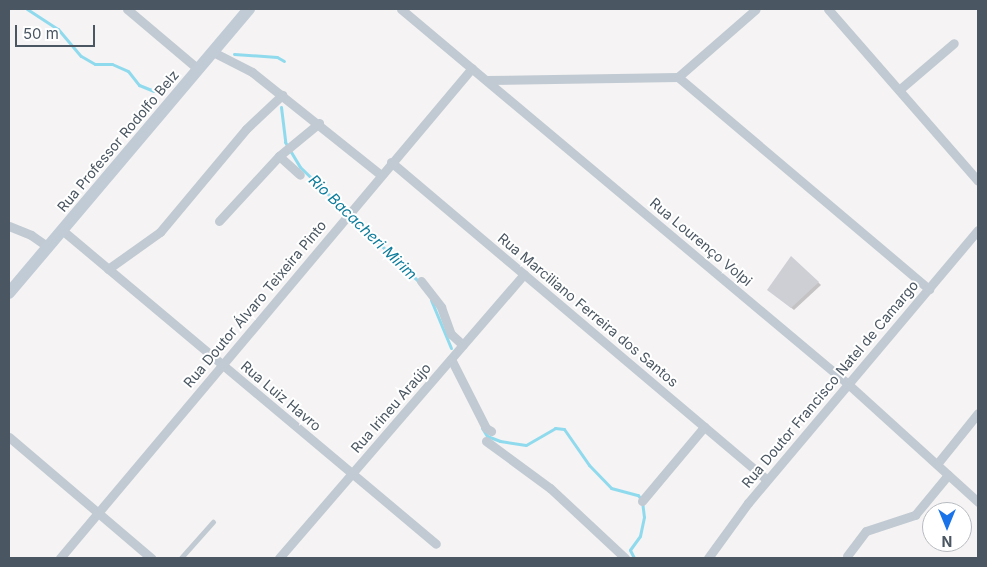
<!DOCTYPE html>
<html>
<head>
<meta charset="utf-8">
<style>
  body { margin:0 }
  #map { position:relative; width:987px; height:567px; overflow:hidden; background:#f5f3f3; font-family:Inter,sans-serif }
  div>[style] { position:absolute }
  .shadow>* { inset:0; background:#0003 }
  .stream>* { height:3px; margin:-1.5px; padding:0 1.5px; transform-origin:1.5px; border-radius:1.5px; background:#90daee }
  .building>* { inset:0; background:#cdcfd5 }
  .lane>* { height:4.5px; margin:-2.25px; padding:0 2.25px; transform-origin:2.25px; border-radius:2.25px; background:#c1cad2 }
  .street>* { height:9px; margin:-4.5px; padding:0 4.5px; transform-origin:4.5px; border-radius:4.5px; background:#c1cad2 }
  .secondary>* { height:12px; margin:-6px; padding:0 6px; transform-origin:6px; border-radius:6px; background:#c1cbd6 }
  span { translate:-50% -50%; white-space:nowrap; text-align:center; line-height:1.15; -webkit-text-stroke:4px #fff; paint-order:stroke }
  .street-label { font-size:14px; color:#4a5661 }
  .water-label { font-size:15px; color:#0c7c9b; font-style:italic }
  .frame { position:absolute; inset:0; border:10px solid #4a5661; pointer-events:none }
  .north { position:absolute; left:922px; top:502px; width:50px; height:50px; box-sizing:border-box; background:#fff; border:1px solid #b7bbc0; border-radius:50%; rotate:180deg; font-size:14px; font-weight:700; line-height:20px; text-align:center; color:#4a5661 }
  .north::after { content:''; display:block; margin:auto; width:18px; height:22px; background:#1a73e8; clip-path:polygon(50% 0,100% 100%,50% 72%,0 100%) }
  .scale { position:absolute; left:15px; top:25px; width:80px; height:22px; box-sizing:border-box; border:2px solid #4a5661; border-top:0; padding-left:6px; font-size:15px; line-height:18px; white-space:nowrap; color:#4a5661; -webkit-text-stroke:4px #fff; paint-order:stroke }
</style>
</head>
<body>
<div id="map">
  <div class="shadow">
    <i style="clip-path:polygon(792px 258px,821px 285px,794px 310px,771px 292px)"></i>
  </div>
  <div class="stream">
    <i style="left:27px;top:9px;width:37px;rotate:33deg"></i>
    <i style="left:58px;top:29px;width:35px;rotate:50deg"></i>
    <i style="left:81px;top:56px;width:16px;rotate:30deg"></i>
    <i style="left:95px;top:64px;width:17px"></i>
    <i style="left:112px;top:64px;width:17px;rotate:24deg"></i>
    <i style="left:128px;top:71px;width:18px;rotate:52deg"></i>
    <i style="left:139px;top:85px;width:16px;rotate:22deg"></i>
    <i style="left:234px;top:54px;width:43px;rotate:4deg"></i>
    <i style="left:277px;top:57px;width:8px;rotate:30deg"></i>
    <i style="left:281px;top:107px;width:35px;rotate:83deg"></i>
    <i style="left:285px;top:142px;width:29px;rotate:59deg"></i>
    <i style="left:300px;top:167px;width:164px;rotate:44deg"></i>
    <i style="left:431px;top:300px;width:52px;rotate:67.4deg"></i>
    <i style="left:482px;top:428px;width:9px;rotate:58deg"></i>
    <i style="left:487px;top:436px;width:14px;rotate:21deg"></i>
    <i style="left:500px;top:441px;width:26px;rotate:9deg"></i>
    <i style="left:526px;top:445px;width:34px;rotate:-30deg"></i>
    <i style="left:555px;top:428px;width:9px;rotate:6deg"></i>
    <i style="left:564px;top:429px;width:44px;rotate:55.2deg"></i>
    <i style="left:589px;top:465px;width:32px;rotate:46deg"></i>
    <i style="left:611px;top:488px;width:28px;rotate:15deg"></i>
    <i style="left:638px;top:495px;width:7px;rotate:56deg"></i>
    <i style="left:642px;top:501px;width:16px;rotate:83deg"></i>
    <i style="left:644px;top:517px;width:19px;rotate:102deg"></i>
    <i style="left:640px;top:536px;width:17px;rotate:126deg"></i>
    <i style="left:630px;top:550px;width:9px;rotate:63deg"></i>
  </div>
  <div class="building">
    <i style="clip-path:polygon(791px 256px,819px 282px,791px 308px,767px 290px)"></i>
  </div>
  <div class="lane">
    <i style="left:181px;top:558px;width:48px;rotate:-48.4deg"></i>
  </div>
  <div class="street">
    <i style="left:127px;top:9px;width:93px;rotate:40.2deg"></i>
    <i style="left:401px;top:9px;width:583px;rotate:39.99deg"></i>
    <i style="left:848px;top:384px;width:176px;rotate:42.2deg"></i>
    <i style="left:828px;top:9px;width:228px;rotate:48.9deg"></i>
    <i style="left:213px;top:52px;width:44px;rotate:27.1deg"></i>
    <i style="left:252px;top:72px;width:165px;rotate:38.6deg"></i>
    <i style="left:678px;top:77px;width:329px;rotate:40.2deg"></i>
    <i style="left:486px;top:80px;width:192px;rotate:-0.9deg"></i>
    <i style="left:678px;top:77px;width:103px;rotate:-41.1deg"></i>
    <i style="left:899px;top:90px;width:72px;rotate:-40.5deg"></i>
    <i style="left:279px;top:156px;width:28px;rotate:42deg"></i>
    <i style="left:391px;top:162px;width:492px;rotate:40.2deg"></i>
    <i style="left:219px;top:221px;width:88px;rotate:-47.3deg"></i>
    <i style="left:279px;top:156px;width:52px;rotate:-39.5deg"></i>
    <i style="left:9px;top:226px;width:24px;rotate:22deg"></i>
    <i style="left:31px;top:235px;width:21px;rotate:35deg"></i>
    <i style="left:62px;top:230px;width:488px;rotate:40deg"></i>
    <i style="left:108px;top:269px;width:64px;rotate:-35.4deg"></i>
    <i style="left:160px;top:232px;width:134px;rotate:-50.1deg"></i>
    <i style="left:246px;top:129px;width:50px;rotate:-43.4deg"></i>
    <i style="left:421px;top:281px;width:33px;rotate:52deg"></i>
    <i style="left:441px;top:307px;width:29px;rotate:70deg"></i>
    <i style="left:451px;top:334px;width:16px;rotate:43deg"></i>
    <i style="left:451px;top:359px;width:77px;rotate:63.1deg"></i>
    <i style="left:486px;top:428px;width:6px;rotate:31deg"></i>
    <i style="left:9px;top:437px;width:187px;rotate:40.4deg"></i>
    <i style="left:486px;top:441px;width:79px;rotate:36.3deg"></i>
    <i style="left:550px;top:488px;width:103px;rotate:43deg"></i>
    <i style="left:937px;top:464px;width:65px;rotate:-51.2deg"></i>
    <i style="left:642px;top:501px;width:97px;rotate:-50deg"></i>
    <i style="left:847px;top:556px;width:31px;rotate:-53deg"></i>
    <i style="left:866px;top:531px;width:52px;rotate:-18.1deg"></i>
    <i style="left:915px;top:515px;width:52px;rotate:-50.5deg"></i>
    <i style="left:60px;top:558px;width:640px;rotate:-49.94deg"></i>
    <i style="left:279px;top:558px;width:375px;rotate:-49.2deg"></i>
    <i style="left:708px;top:558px;width:68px;rotate:-54deg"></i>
    <i style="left:748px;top:503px;width:357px;rotate:-49.9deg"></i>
  </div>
  <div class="secondary">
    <i style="left:9px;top:293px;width:372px;rotate:-49.8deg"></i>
  </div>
  <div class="street-label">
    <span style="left:118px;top:141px;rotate:-50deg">Rua Professor Rodolfo Belz</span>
    <span style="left:701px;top:242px;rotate:40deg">Rua Lourenço Volpi</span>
    <span style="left:255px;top:304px;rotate:-50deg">Rua Doutor Álvaro Teixeira Pinto</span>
    <span style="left:588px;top:310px;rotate:40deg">Rua Marciliano Ferreira dos Santos</span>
    <span style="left:830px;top:384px;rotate:-50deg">Rua Doutor Francisco Natel de Camargo</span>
    <span style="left:281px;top:396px;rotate:40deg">Rua Luiz Havro</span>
    <span style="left:391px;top:408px;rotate:-49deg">Rua Irineu Araújo</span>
  </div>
  <div class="water-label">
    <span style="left:363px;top:227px;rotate:44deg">Rio Bacacheri Mirim</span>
  </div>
  <div class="frame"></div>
  <div class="north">N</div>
  <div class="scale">50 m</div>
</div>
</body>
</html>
